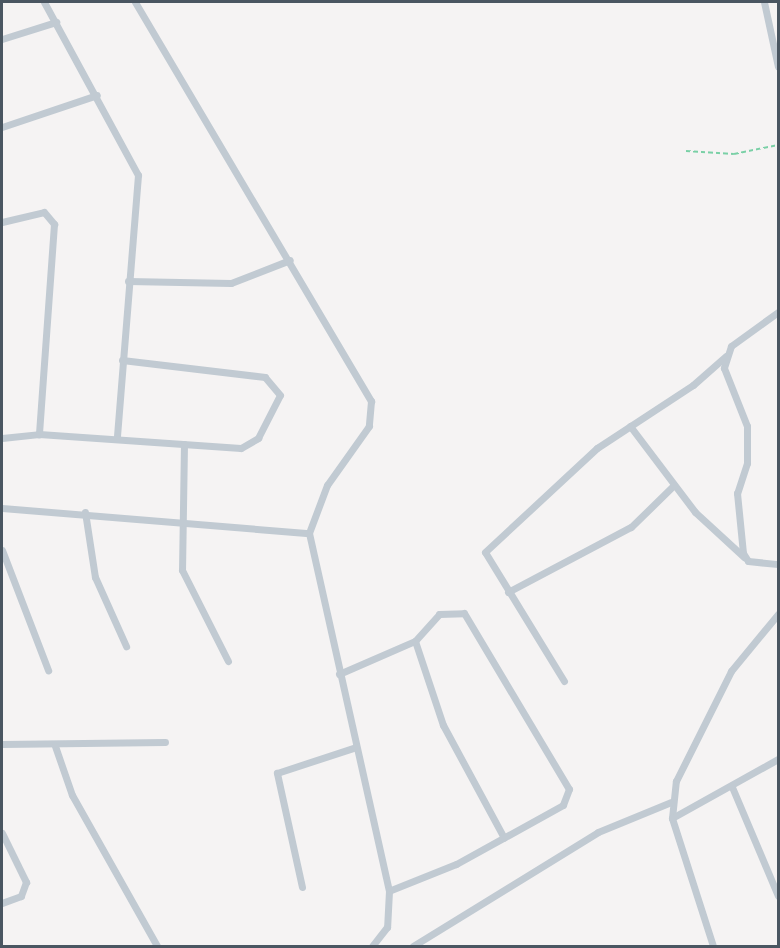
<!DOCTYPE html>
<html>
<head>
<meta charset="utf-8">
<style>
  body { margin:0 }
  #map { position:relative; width:780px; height:948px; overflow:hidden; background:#f5f3f3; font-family:"Alegreya Sans",sans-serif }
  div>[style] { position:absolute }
  .path>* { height:1.5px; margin-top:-0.75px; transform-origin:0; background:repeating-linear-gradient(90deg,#7ad0a6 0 4.5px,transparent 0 7.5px) }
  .street>* { height:7px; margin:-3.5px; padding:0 3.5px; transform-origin:3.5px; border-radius:3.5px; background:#c1cad2 }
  span { translate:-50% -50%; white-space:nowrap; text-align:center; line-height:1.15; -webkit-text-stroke:6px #fff; paint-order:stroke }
  .frame { position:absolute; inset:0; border:3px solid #4a5661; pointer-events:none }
</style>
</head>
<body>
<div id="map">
  <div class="path">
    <i style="left:686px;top:151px;width:48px;rotate:3.6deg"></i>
    <i style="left:734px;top:154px;width:45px;rotate:-11.6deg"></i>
  </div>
  <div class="street">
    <i style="left:44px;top:2px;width:197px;rotate:61.5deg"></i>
    <i style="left:138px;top:175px;width:264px;rotate:94.6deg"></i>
    <i style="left:135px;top:2px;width:464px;rotate:59.4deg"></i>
    <i style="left:371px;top:401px;width:25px;rotate:95deg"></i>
    <i style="left:369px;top:426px;width:72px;rotate:125.4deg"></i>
    <i style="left:327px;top:485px;width:51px;rotate:110.6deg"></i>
    <i style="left:309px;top:533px;width:367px;rotate:77.4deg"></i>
    <i style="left:389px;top:891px;width:36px;rotate:93deg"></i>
    <i style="left:387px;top:927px;width:24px;rotate:128deg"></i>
    <i style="left:764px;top:2px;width:66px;rotate:77.8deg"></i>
    <i style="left:2px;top:39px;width:57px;rotate:-17.5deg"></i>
    <i style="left:2px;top:127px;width:100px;rotate:-18.6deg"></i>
    <i style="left:2px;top:222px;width:43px;rotate:-13.4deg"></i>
    <i style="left:44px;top:212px;width:16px;rotate:50deg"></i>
    <i style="left:54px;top:224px;width:211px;rotate:94.1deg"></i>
    <i style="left:128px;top:281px;width:103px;rotate:1.1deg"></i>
    <i style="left:231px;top:283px;width:63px;rotate:-21.3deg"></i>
    <i style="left:778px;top:312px;width:58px;rotate:144.1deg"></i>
    <i style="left:731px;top:346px;width:23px;rotate:108deg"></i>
    <i style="left:724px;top:368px;width:62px;rotate:68.4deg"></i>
    <i style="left:747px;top:426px;width:37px;rotate:90deg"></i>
    <i style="left:747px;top:463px;width:32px;rotate:108deg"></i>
    <i style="left:737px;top:493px;width:60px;rotate:84.3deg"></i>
    <i style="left:743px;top:553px;width:9px;rotate:58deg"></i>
    <i style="left:748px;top:561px;width:30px;rotate:6deg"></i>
    <i style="left:630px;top:426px;width:108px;rotate:52.9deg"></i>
    <i style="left:695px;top:512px;width:67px;rotate:42.6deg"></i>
    <i style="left:2px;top:438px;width:37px;rotate:-6deg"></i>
    <i style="left:39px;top:434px;width:202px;rotate:4deg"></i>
    <i style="left:241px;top:448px;width:20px;rotate:-30deg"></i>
    <i style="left:258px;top:438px;width:48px;rotate:-62.9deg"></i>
    <i style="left:280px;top:395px;width:23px;rotate:-130deg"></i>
    <i style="left:265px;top:377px;width:144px;rotate:-173.2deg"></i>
    <i style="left:184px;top:444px;width:126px;rotate:90.9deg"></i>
    <i style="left:182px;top:570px;width:102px;rotate:63.2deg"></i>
    <i style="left:2px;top:508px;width:308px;rotate:4.7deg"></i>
    <i style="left:85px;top:512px;width:66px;rotate:81.3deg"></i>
    <i style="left:95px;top:577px;width:76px;rotate:65.8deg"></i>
    <i style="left:2px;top:550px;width:129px;rotate:69deg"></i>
    <i style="left:508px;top:592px;width:139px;rotate:-27.9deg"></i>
    <i style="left:631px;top:527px;width:60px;rotate:-44.3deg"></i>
    <i style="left:415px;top:641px;width:89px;rotate:71.6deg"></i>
    <i style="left:443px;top:725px;width:128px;rotate:61.6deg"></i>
    <i style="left:339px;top:674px;width:83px;rotate:-23.5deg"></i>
    <i style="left:415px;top:641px;width:36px;rotate:-48deg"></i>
    <i style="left:439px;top:614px;width:25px;rotate:-2deg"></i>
    <i style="left:464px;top:613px;width:205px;rotate:59.2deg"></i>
    <i style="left:569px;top:789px;width:17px;rotate:111deg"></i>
    <i style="left:563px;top:805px;width:122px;rotate:151.1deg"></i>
    <i style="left:456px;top:864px;width:72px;rotate:158.1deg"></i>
    <i style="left:564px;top:681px;width:151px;rotate:-121.5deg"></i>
    <i style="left:485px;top:552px;width:153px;rotate:-42.9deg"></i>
    <i style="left:597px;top:448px;width:115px;rotate:-33.3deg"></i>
    <i style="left:693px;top:385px;width:44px;rotate:-41.3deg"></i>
    <i style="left:2px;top:744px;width:163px;rotate:-0.7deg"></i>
    <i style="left:55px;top:746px;width:52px;rotate:70.9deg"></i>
    <i style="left:72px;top:795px;width:173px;rotate:60.6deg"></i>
    <i style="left:732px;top:787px;width:118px;rotate:67.1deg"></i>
    <i style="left:672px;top:818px;width:37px;rotate:-84deg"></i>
    <i style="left:676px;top:781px;width:123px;rotate:-63.4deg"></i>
    <i style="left:731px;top:671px;width:74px;rotate:-50.5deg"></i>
    <i style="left:2px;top:833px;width:55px;rotate:63.9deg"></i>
    <i style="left:26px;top:882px;width:15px;rotate:110deg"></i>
    <i style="left:21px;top:896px;width:20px;rotate:160deg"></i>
    <i style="left:302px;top:887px;width:117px;rotate:-102.4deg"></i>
    <i style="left:277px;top:773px;width:83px;rotate:-18.2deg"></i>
    <i style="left:413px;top:946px;width:217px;rotate:-31.6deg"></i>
    <i style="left:598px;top:832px;width:79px;rotate:-22.3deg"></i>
    <i style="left:713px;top:946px;width:134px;rotate:-107.8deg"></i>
    <i style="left:672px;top:818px;width:121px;rotate:-29.1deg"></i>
  </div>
  <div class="frame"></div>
</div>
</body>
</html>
